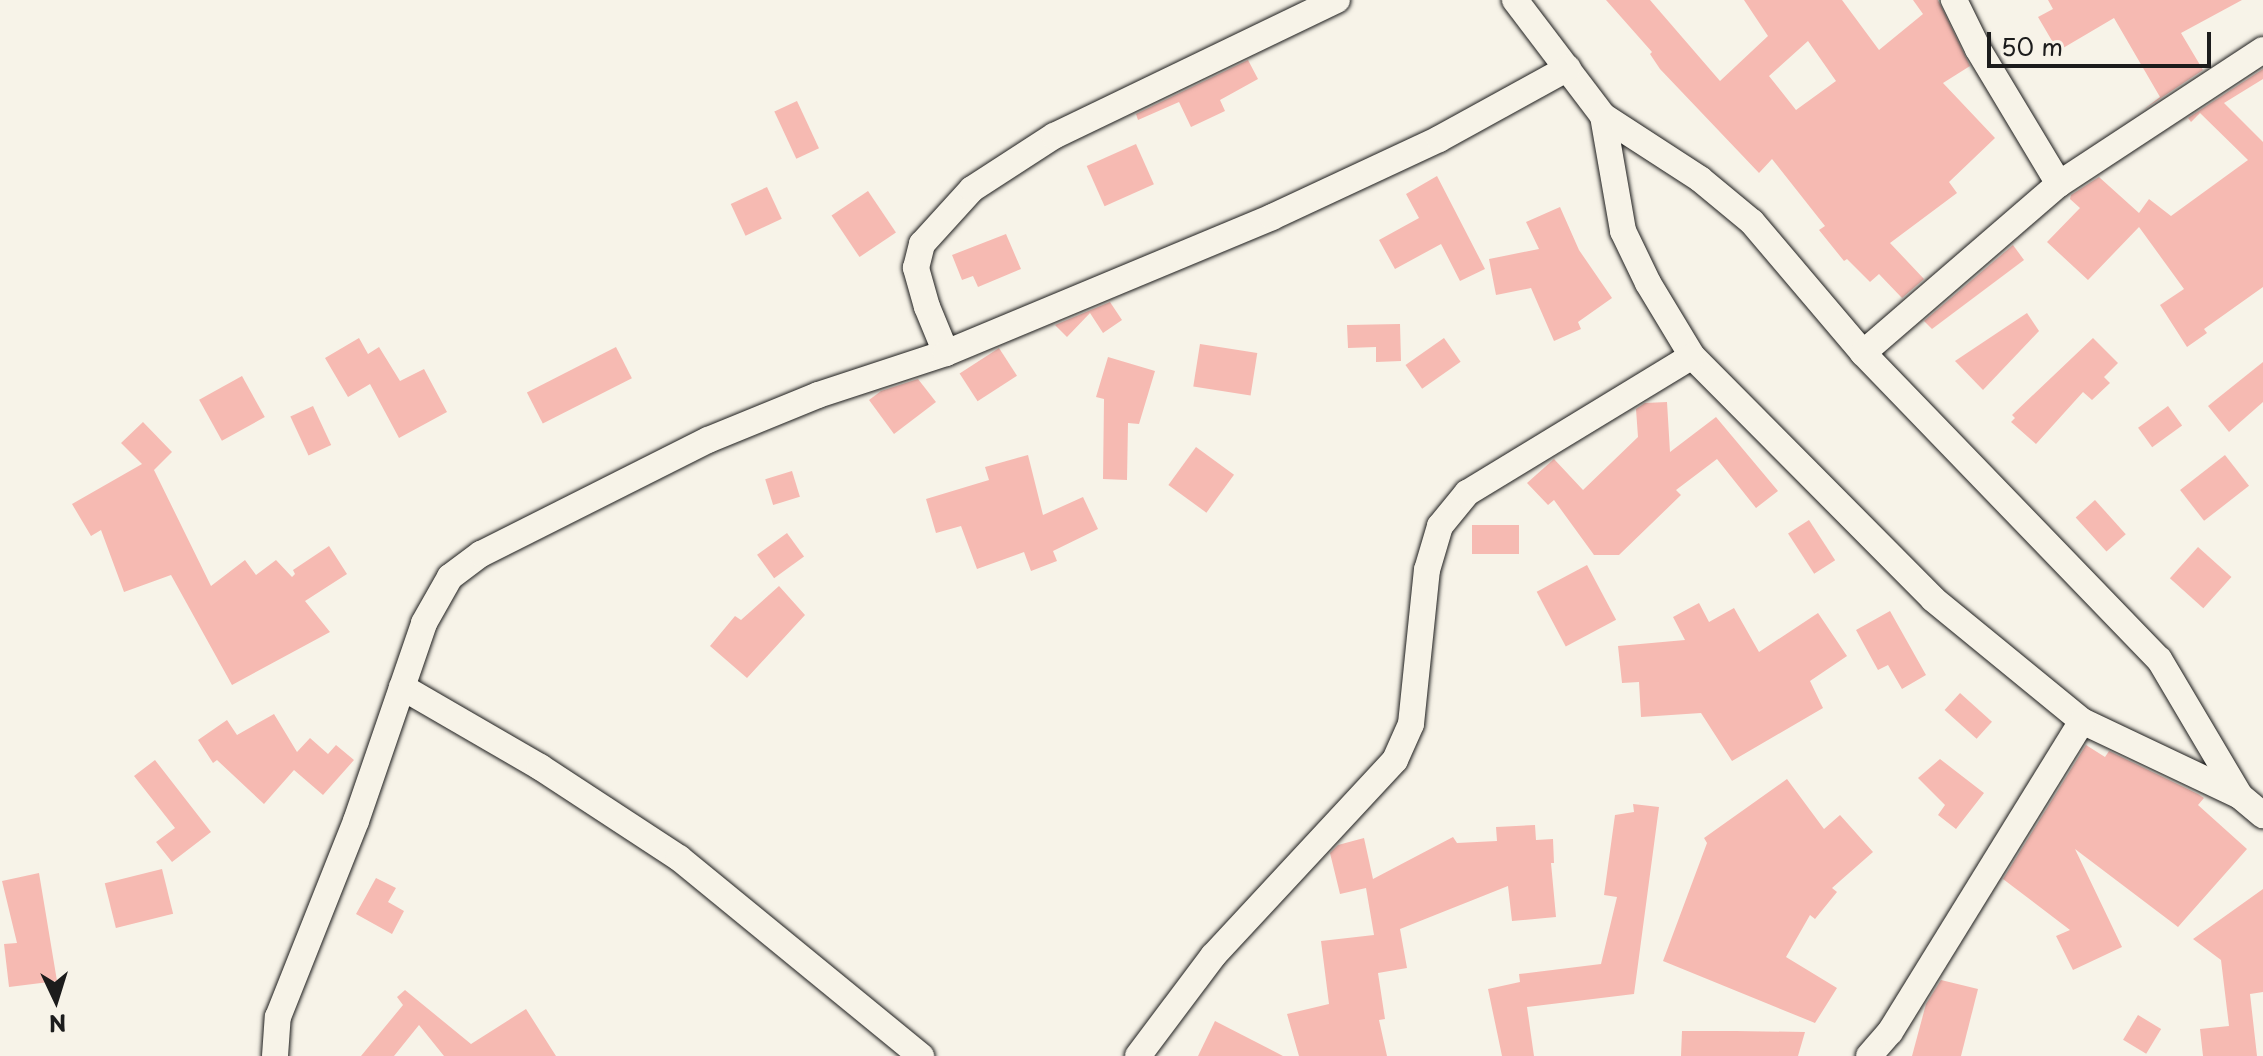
<!DOCTYPE html>
<html>
<head>
<meta charset="utf-8">
<style>
  body { margin:0 }
  #map { position:relative; width:2263px; height:1056px; overflow:hidden; background:#f7f3e8; font-family:"Playpen Sans",sans-serif }
  div>[style] { position:absolute }
  .building>* { inset:0; background:#f6bab2; transform-origin:0 0 }
  .roads { filter:drop-shadow(0 0 2px #1c1c1c) drop-shadow(0 0 2px #1c1c1c) }
  .minor>* { height:26px; margin:-13px; padding:0 13px; transform-origin:13px; border-radius:13px; background:#f7f3e8 }
  span { translate:-50% -50%; white-space:nowrap; text-align:center; line-height:1.15; -webkit-text-stroke:7px #f7f3e8; paint-order:stroke }
  .north { position:absolute; left:16px; top:960px; width:80px; height:80px; -webkit-text-stroke:6px #f7f3e8; paint-order:stroke; rotate:176deg; font-size:22px; font-weight:700; line-height:32px; text-align:center; color:#1c1c1c }
  .north::after { content:''; display:block; margin:auto; width:28px; height:36px; background:#1c1c1c; clip-path:polygon(50% 0,100% 100%,50% 72%,0 100%) }
  .scale { position:absolute; left:1987px; top:32px; width:224px; height:36px; box-sizing:border-box; border:4px solid #1c1c1c; border-top:0; padding-left:10px; font-size:24px; line-height:28px; white-space:nowrap; color:#1c1c1c; -webkit-text-stroke:6px #f7f3e8; paint-order:stroke }
</style>
</head>
<body>
<div id="map">
  <div class="building">
    <i style="clip-path:polygon(evenodd,1606px 0,1650px 0,1720px 81px,1768px 36px,1744px 0,1842px 0,1879px 50px,1923px 14px,1913px 0,1938px 0,1970px 66px,1943px 83px,1995px 138px,1949px 182px,1957px 193px,1890px 243px,1924px 279px,1902px 298px,1879px 274px,1870px 282px,1847px 259px,1844px 261px,1819px 230px,1825px 226px,1772px 159px,1759px 173px,1660px 69px,1650px 54px,1652px 52px,1606px 0,1808px 41px,1836px 81px,1796px 110px,1769px 76px,1808px 41px)"></i>
    <i style="clip-path:polygon(2048px 0,2242px 0,2181px 33px,2203px 70px,2143px 110px,2160px 97px,2114px 18px,2058px 51px,2038px 17px,2053px 9px)"></i>
    <i style="clip-path:polygon(1248px 60px,1258px 79px,1220px 100px,1225px 111px,1191px 127px,1179px 102px,1138px 120px,1136px 114px)"></i>
    <i style="clip-path:polygon(2263px 69px,2263px 79px,2224px 103px,2263px 142px,2263px 287px,2204px 329px,2207px 333px,2187px 347px,2160px 305px,2184px 289px,2139px 227px,2088px 280px,2047px 242px,2080px 208px,2070px 199px,2071px 195px,2099px 177px,2139px 213px,2149px 199px,2171px 216px,2248px 160px,2200px 113px,2191px 122px,2188px 118px)"></i>
    <i style="left:797px;top:101px;width:52px;height:25px;rotate:65deg"></i>
    <i style="left:1136px;top:144px;width:44px;height:54px;rotate:66deg"></i>
    <i style="clip-path:polygon(1437px 176px,1485px 269px,1460px 281px,1441px 244px,1395px 269px,1379px 240px,1419px 218px,1406px 194px)"></i>
    <i style="left:767px;top:187px;width:35px;height:40px;rotate:65deg"></i>
    <i style="left:868px;top:191px;width:50px;height:44px;rotate:56deg"></i>
    <i style="clip-path:polygon(1560px 207px,1579px 250px,1612px 298px,1578px 322px,1581px 329px,1554px 341px,1531px 288px,1496px 295px,1489px 259px,1539px 249px,1526px 222px)"></i>
    <i style="clip-path:polygon(1006px 234px,1021px 269px,978px 287px,973px 276px,962px 280px,952px 255px)"></i>
    <i style="clip-path:polygon(2013px 245px,2024px 260px,1932px 329px,1924px 321px)"></i>
    <i style="clip-path:polygon(1110px 302px,1122px 320px,1103px 333px,1090px 313px,1067px 337px,1055px 325px)"></i>
    <i style="clip-path:polygon(2027px 313px,2039px 331px,1983px 390px,1955px 361px)"></i>
    <i style="clip-path:polygon(1400px 324px,1401px 361px,1376px 362px,1376px 347px,1348px 348px,1347px 325px)"></i>
    <i style="clip-path:polygon(359px 338px,368px 354px,379px 347px,400px 381px,424px 369px,447px 412px,399px 438px,370px 384px,348px 397px,325px 358px)"></i>
    <i style="left:1444px;top:338px;width:29px;height:47px;rotate:55deg"></i>
    <i style="clip-path:polygon(2093px 338px,2118px 363px,2104px 377px,2110px 383px,2092px 400px,2083px 392px,2036px 444px,2011px 422px,2015px 418px,2012px 415px)"></i>
    <i style="left:1200px;top:344px;width:58px;height:43px;rotate:9deg"></i>
    <i style="left:616px;top:347px;width:35px;height:100px;rotate:63deg"></i>
    <i style="left:999px;top:348px;width:33px;height:47px;rotate:57deg"></i>
    <i style="clip-path:polygon(1108px 357px,1155px 371px,1139px 424px,1128px 423px,1127px 480px,1103px 479px,1104px 399px,1096px 397px)"></i>
    <i style="clip-path:polygon(2263px 362px,2263px 402px,2229px 432px,2208px 406px)"></i>
    <i style="left:242px;top:376px;width:47px;height:49px;rotate:61deg"></i>
    <i style="clip-path:polygon(918px 379px,936px 402px,894px 434px,869px 400px,881px 391px)"></i>
    <i style="clip-path:polygon(1667px 402px,1670px 452px,1716px 417px,1778px 491px,1756px 508px,1717px 459px,1676px 490px,1681px 495px,1619px 555px,1594px 555px,1554px 500px,1548px 505px,1527px 483px,1554px 459px,1583px 490px,1638px 437px,1636px 409px,1645px 403px)"></i>
    <i style="left:313px;top:406px;width:43px;height:25px;rotate:65deg"></i>
    <i style="left:2168px;top:406px;width:24px;height:37px;rotate:54deg"></i>
    <i style="clip-path:polygon(143px 422px,172px 452px,154px 470px,211px 586px,245px 560px,256px 575px,276px 560px,292px 577px,295px 574px,293px 570px,329px 546px,347px 574px,305px 601px,330px 632px,232px 685px,171px 575px,124px 592px,101px 530px,91px 536px,72px 504px,142px 464px,121px 443px)"></i>
    <i style="left:1196px;top:447px;width:47px;height:47px;rotate:36deg"></i>
    <i style="clip-path:polygon(1028px 455px,1043px 515px,1083px 497px,1098px 529px,1053px 551px,1057px 561px,1031px 571px,1024px 552px,977px 569px,961px 526px,936px 533px,926px 499px,989px 480px,985px 467px)"></i>
    <i style="left:2225px;top:455px;width:39px;height:57px;rotate:52deg"></i>
    <i style="left:792px;top:471px;width:27px;height:28px;rotate:73deg"></i>
    <i style="left:2095px;top:500px;width:46px;height:26px;rotate:48deg"></i>
    <i style="left:1809px;top:520px;width:48px;height:25px;rotate:57deg"></i>
    <i style="left:1472px;top:525px;width:47px;height:29px"></i>
    <i style="left:787px;top:533px;width:29px;height:37px;rotate:54deg"></i>
    <i style="left:2198px;top:547px;width:45px;height:42px;rotate:42deg"></i>
    <i style="left:1587px;top:565px;width:62px;height:57px;rotate:62deg"></i>
    <i style="clip-path:polygon(779px 586px,805px 615px,747px 678px,710px 646px,735px 616px,741px 620px)"></i>
    <i style="clip-path:polygon(1699px 603px,1709px 622px,1734px 608px,1759px 652px,1818px 613px,1847px 656px,1810px 681px,1823px 708px,1732px 761px,1701px 713px,1641px 717px,1639px 682px,1622px 683px,1618px 646px,1685px 640px,1673px 617px)"></i>
    <i style="clip-path:polygon(1890px 611px,1926px 675px,1902px 689px,1888px 665px,1878px 670px,1856px 630px)"></i>
    <i style="left:1960px;top:693px;width:43px;height:23px;rotate:42deg"></i>
    <i style="clip-path:polygon(274px 714px,297px 752px,310px 738px,328px 754px,336px 745px,354px 760px,323px 795px,294px 770px,264px 804px,217px 760px,213px 763px,198px 740px,227px 720px,237px 735px)"></i>
    <i style="clip-path:polygon(2086px 745px,2105px 757px,2109px 751px,2198px 794px,2204px 798px,2198px 805px,2247px 849px,2178px 927px,2075px 849px,2122px 947px,2073px 970px,2056px 936px,2070px 930px,2003px 879px)"></i>
    <i style="clip-path:polygon(1940px 759px,1984px 793px,1956px 829px,1938px 815px,1945px 805px,1918px 778px)"></i>
    <i style="clip-path:polygon(155px 760px,211px 832px,172px 862px,156px 842px,175px 828px,134px 776px)"></i>
    <i style="clip-path:polygon(1787px 779px,1824px 829px,1840px 815px,1873px 852px,1832px 888px,1837px 892px,1815px 919px,1810px 915px,1786px 957px,1837px 988px,1815px 1023px,1663px 961px,1707px 843px,1704px 838px)"></i>
    <i style="clip-path:polygon(1633px 804px,1659px 807px,1634px 994px,1527px 1007px,1534px 1056px,1502px 1056px,1488px 989px,1520px 982px,1519px 974px,1601px 964px,1617px 897px,1604px 895px,1615px 815px,1634px 812px)"></i>
    <i style="clip-path:polygon(1535px 825px,1536px 840px,1553px 839px,1554px 863px,1551px 863px,1556px 917px,1512px 921px,1508px 886px,1400px 929px,1407px 968px,1378px 973px,1385px 1019px,1379px 1020px,1387px 1056px,1299px 1056px,1287px 1014px,1329px 1004px,1321px 941px,1374px 935px,1366px 888px,1340px 894px,1330px 853px,1338px 845px,1364px 838px,1373px 879px,1453px 837px,1457px 843px,1497px 841px,1496px 827px)"></i>
    <i style="left:162px;top:869px;width:46px;height:59px;rotate:76deg"></i>
    <i style="clip-path:polygon(39px 873px,57px 981px,9px 987px,4px 944px,17px 943px,2px 881px)"></i>
    <i style="clip-path:polygon(376px 878px,396px 888px,388px 902px,404px 911px,392px 934px,356px 914px)"></i>
    <i style="clip-path:polygon(2263px 889px,2263px 992px,2250px 994px,2257px 1056px,2203px 1056px,2200px 1029px,2229px 1026px,2221px 960px,2193px 939px)"></i>
    <i style="clip-path:polygon(1941px 980px,1978px 989px,1961px 1056px,1912px 1056px,1926px 1004px)"></i>
    <i style="clip-path:polygon(405px 990px,471px 1044px,526px 1009px,556px 1056px,444px 1056px,419px 1025px,394px 1056px,361px 1056px,403px 1005px,397px 997px)"></i>
    <i style="left:2138px;top:1015px;width:27px;height:29px;rotate:31deg"></i>
    <i style="clip-path:polygon(1215px 1021px,1283px 1056px,1198px 1056px)"></i>
    <i style="clip-path:polygon(1682px 1031px,1736px 1031px,1805px 1032px,1798px 1056px,1681px 1056px)"></i>
  </div>
  <div class="roads">
    <div class="minor">
      <i style="left:1515px;top:0;width:146px;rotate:52.8deg"></i>
      <i style="left:1603px;top:116px;width:116px;rotate:33deg"></i>
      <i style="left:1700px;top:179px;width:67px;rotate:39.6deg"></i>
      <i style="left:1752px;top:222px;width:172px;rotate:49.7deg"></i>
      <i style="left:1863px;top:353px;width:426px;rotate:46deg"></i>
      <i style="left:2159px;top:659px;width:159px;rotate:59.4deg"></i>
      <i style="left:1603px;top:116px;width:117px;rotate:80.1deg"></i>
      <i style="left:1623px;top:231px;width:58px;rotate:64.3deg"></i>
      <i style="left:1648px;top:283px;width:85px;rotate:58.9deg"></i>
      <i style="left:1692px;top:356px;width:342px;rotate:45.2deg"></i>
      <i style="left:1933px;top:599px;width:193px;rotate:39.3deg"></i>
      <i style="left:2082px;top:721px;width:175px;rotate:25.4deg"></i>
      <i style="left:2240px;top:796px;width:30px;rotate:40deg"></i>
      <i style="left:2059px;top:184px;width:244px;rotate:-33.3deg"></i>
      <i style="left:946px;top:353px;width:50px;rotate:-112.4deg"></i>
      <i style="left:927px;top:307px;width:41px;rotate:-105.8deg"></i>
      <i style="left:916px;top:268px;width:25px;rotate:-76deg"></i>
      <i style="left:922px;top:244px;width:74px;rotate:-47.7deg"></i>
      <i style="left:972px;top:189px;width:98px;rotate:-32.9deg"></i>
      <i style="left:1054px;top:136px;width:314px;rotate:-25.7deg"></i>
      <i style="left:1863px;top:353px;width:259px;rotate:-40.8deg"></i>
      <i style="left:2059px;top:184px;width:157px;rotate:-121deg"></i>
      <i style="left:1978px;top:49px;width:55px;rotate:-116.1deg"></i>
      <i style="left:402px;top:687px;width:160px;rotate:30.1deg"></i>
      <i style="left:540px;top:767px;width:166px;rotate:33.2deg"></i>
      <i style="left:679px;top:858px;width:313px;rotate:39.3deg"></i>
      <i style="left:275px;top:1056px;width:39px;rotate:-86deg"></i>
      <i style="left:278px;top:1017px;width:211px;rotate:-68.3deg"></i>
      <i style="left:356px;top:821px;width:209px;rotate:-71deg"></i>
      <i style="left:424px;top:623px;width:53px;rotate:-60.5deg"></i>
      <i style="left:450px;top:577px;width:39px;rotate:-37deg"></i>
      <i style="left:481px;top:554px;width:254px;rotate:-26.7deg"></i>
      <i style="left:708px;top:440px;width:119px;rotate:-22.2deg"></i>
      <i style="left:818px;top:395px;width:135px;rotate:-18.2deg"></i>
      <i style="left:946px;top:353px;width:353px;rotate:-22.6deg"></i>
      <i style="left:1272px;top:217px;width:184px;rotate:-25deg"></i>
      <i style="left:1439px;top:139px;width:147px;rotate:-28.8deg"></i>
      <i style="left:1138px;top:1056px;width:125px;rotate:-53.1deg"></i>
      <i style="left:1213px;top:956px;width:267px;rotate:-47.1deg"></i>
      <i style="left:1395px;top:760px;width:39px;rotate:-66deg"></i>
      <i style="left:1411px;top:724px;width:155px;rotate:-84.1deg"></i>
      <i style="left:1427px;top:570px;width:46px;rotate:-73.5deg"></i>
      <i style="left:1440px;top:526px;width:43px;rotate:-50.7deg"></i>
      <i style="left:1467px;top:493px;width:263px;rotate:-31.3deg"></i>
      <i style="left:1869px;top:1056px;width:32px;rotate:-49deg"></i>
      <i style="left:1890px;top:1032px;width:365px;rotate:-58.3deg"></i>
    </div>
  </div>
  <div class="north">N</div>
  <div class="scale">50 m</div>
</div>
</body>
</html>
